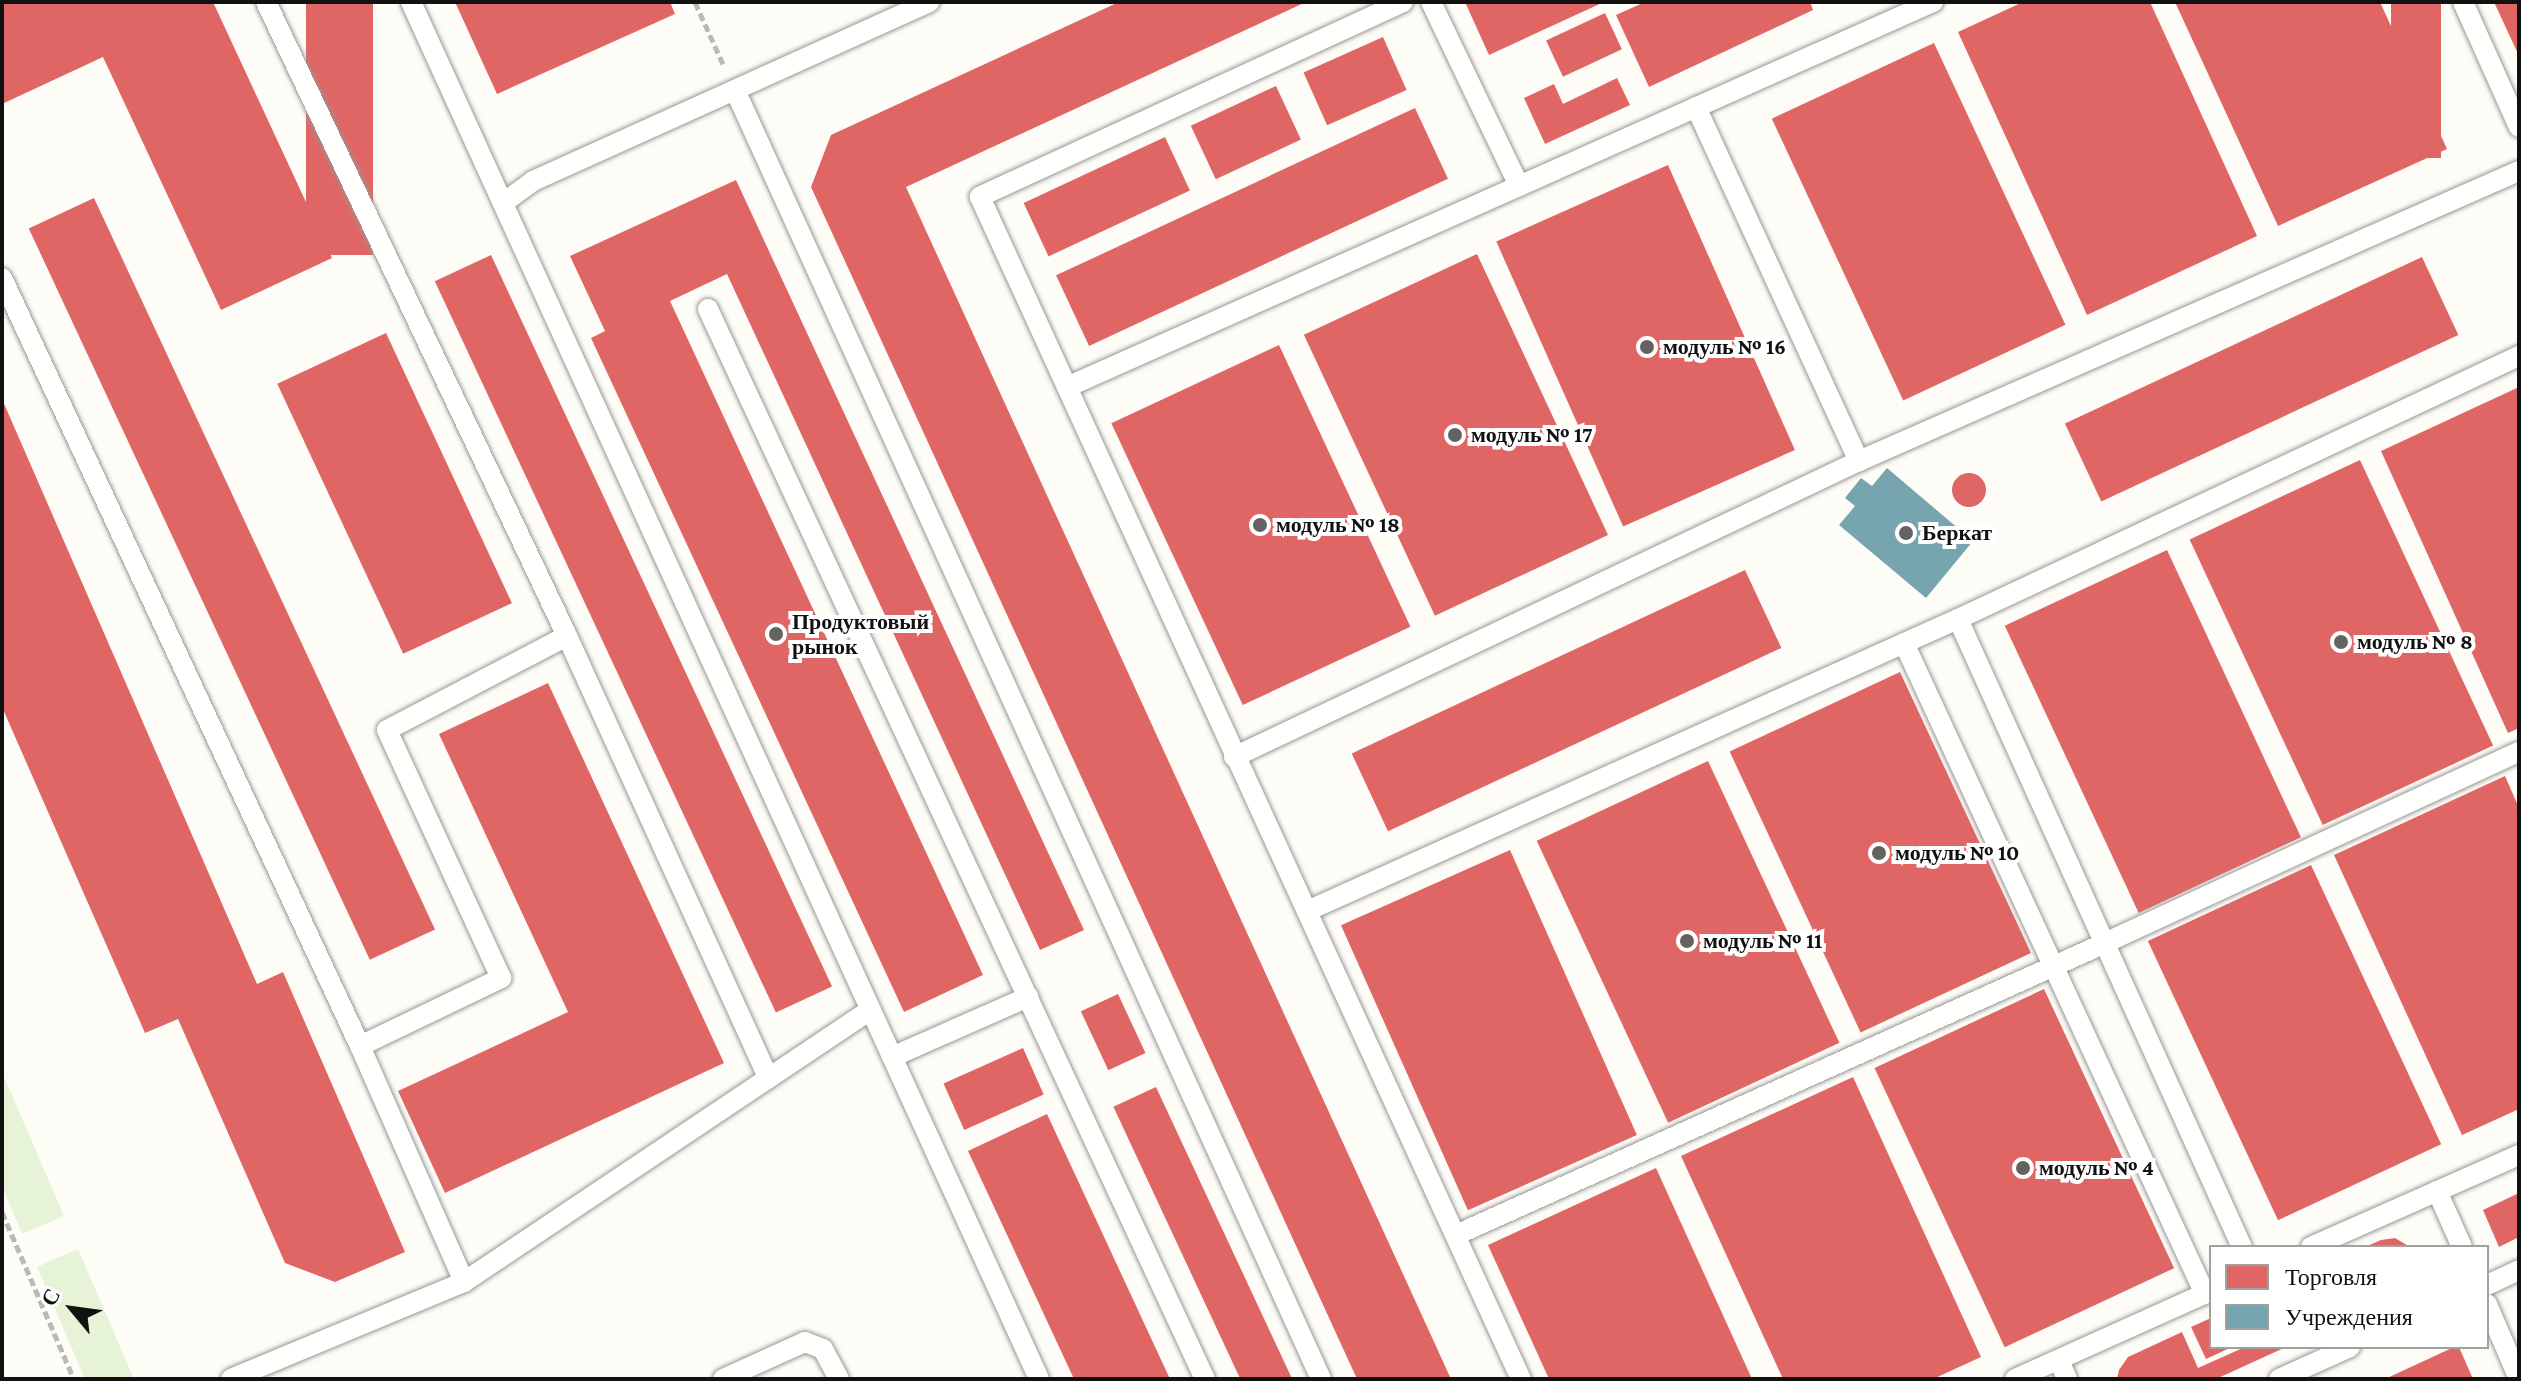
<!DOCTYPE html>
<html>
<head>
<meta charset="utf-8">
<style>
  body { margin:0 }
  #map { position:relative; width:2521px; height:1381px; overflow:hidden; background:#fdfcf7; font-family:"Crimson Pro",serif }
  div>[style] { position:absolute }
  .green>* { inset:0; background:#e7f3d7 }
  .shops>* { inset:0; background:#e06666; transform-origin:0 0 }
  .round { border-radius:50% }
  .public>* { inset:0; background:#76a5af }
  .path>* { height:5px; margin-top:-2.5px; transform-origin:0; background:repeating-linear-gradient(90deg,#b9b9b8 0 8px,transparent 0 12px) }
  .roads { filter:drop-shadow(0 0 2px #979795) drop-shadow(0 0 2px #979795) }
  .service>* { height:20px; margin:-10px; padding:0 10px; transform-origin:10px; border-radius:10px; background:#fffffe }
  .dots>* { width:22px; height:22px; translate:-50% -50%; box-sizing:border-box; border:4px solid #fff; border-radius:50% }
  span { translate:-50% -50%; white-space:nowrap; text-align:center; line-height:1.15; -webkit-text-stroke:8px #fff; paint-order:stroke }
  .poi-label { font-size:22px; color:#111; font-weight:700 }
  .left { translate:0 -50%; text-align:left }
  .frame { position:absolute; inset:0; border:4px solid #111; pointer-events:none }
  .legend { position:absolute; left:2209px; top:1245px; width:280px; height:104px; box-sizing:border-box; background:#fff; border:2px solid #a0a0a0; margin:0; padding:10px 14px; list-style:none; font-size:24px; color:#111 }
  .legend li { display:flex; align-items:center; gap:16px; height:40px }
  .legend b { width:40px; border:2px solid #a0a0a0 }
  .north { position:absolute; left:32px; top:1269px; width:80px; height:80px; -webkit-text-stroke:6px #fff; paint-order:stroke; rotate:299deg; font-size:22px; font-weight:700; line-height:32px; text-align:center; color:#111 }
  .north::after { content:''; display:block; margin:auto; width:28px; height:36px; background:#111; clip-path:polygon(50% 0,100% 100%,50% 72%,0 100%) }
</style>
</head>
<body>
<div id="map">
  <div class="green">
    <i style="clip-path:polygon(2px 1072px,64px 1216px,22px 1234px,2px 1186px)"></i>
    <i style="clip-path:polygon(78px 1249px,134px 1379px,85px 1379px,37px 1267px)"></i>
  </div>
  <div class="shops">
    <i style="clip-path:polygon(2px 2px,213px 2px,332px 258px,221px 310px,103px 57px,2px 104px)"></i>
    <i style="left:306px;top:2px;width:67px;height:253px"></i>
    <i style="clip-path:polygon(455px 2px,670px 2px,675px 14px,497px 94px)"></i>
    <i style="clip-path:polygon(1119px 2px,1306px 2px,906px 187px,1451px 1379px,1357px 1379px,811px 187px,831px 135px)"></i>
    <i style="clip-path:polygon(1465px 2px,1604px 2px,1489px 55px)"></i>
    <i style="clip-path:polygon(1645px 2px,1810px 2px,1813px 10px,1649px 87px,1616px 15px)"></i>
    <i style="clip-path:polygon(2023px 2px,2150px 2px,2257px 236px,2087px 315px,1958px 32px)"></i>
    <i style="clip-path:polygon(2175px 2px,2380px 2px,2447px 149px,2278px 226px)"></i>
    <i style="left:2391px;top:2px;width:50px;height:156px"></i>
    <i style="clip-path:polygon(2494px 2px,2519px 2px,2519px 56px)"></i>
    <i style="left:1605px;top:13px;width:40px;height:65px;rotate:65deg"></i>
    <i style="left:1383px;top:37px;width:58px;height:87px;rotate:66deg"></i>
    <i style="left:1934px;top:43px;width:311px;height:179px;rotate:65deg"></i>
    <i style="clip-path:polygon(1617px 78px,1630px 105px,1545px 144px,1524px 98px,1554px 84px,1563px 104px)"></i>
    <i style="left:1276px;top:86px;width:59px;height:94px;rotate:65deg"></i>
    <i style="left:1415px;top:108px;width:78px;height:396px;rotate:65deg"></i>
    <i style="left:1165px;top:137px;width:59px;height:156px;rotate:65deg"></i>
    <i style="left:1668px;top:165px;width:312px;height:188px;rotate:66deg"></i>
    <i style="clip-path:polygon(736px 180px,1084px 930px,1040px 950px,727px 274px,670px 301px,983px 975px,904px 1012px,591px 338px,605px 331px,570px 256px)"></i>
    <i style="left:94px;top:198px;width:807px;height:72px;rotate:65deg"></i>
    <i style="left:1477px;top:254px;width:310px;height:191px;rotate:65deg"></i>
    <i style="left:491px;top:255px;width:807px;height:62px;rotate:65deg"></i>
    <i style="left:2422px;top:257px;width:86px;height:394px;rotate:65deg"></i>
    <i style="left:386px;top:333px;width:298px;height:120px;rotate:65deg"></i>
    <i style="left:1279px;top:345px;width:311px;height:185px;rotate:65deg"></i>
    <i style="clip-path:polygon(2519px 387px,2519px 728px,2508px 733px,2381px 451px)"></i>
    <i style="clip-path:polygon(2px 399px,257px 984px,283px 972px,405px 1252px,335px 1282px,285px 1263px,178px 1019px,145px 1033px,2px 707px)"></i>
    <i style="left:2360px;top:460px;width:315px;height:188px;rotate:65deg"></i>
    <i class="round" style="left:1952px;top:473px;width:34px;height:34px"></i>
    <i style="left:2167px;top:550px;width:317px;height:179px;rotate:65deg"></i>
    <i style="left:1745px;top:570px;width:86px;height:434px;rotate:65deg"></i>
    <i style="left:1900px;top:672px;width:310px;height:188px;rotate:65deg"></i>
    <i style="clip-path:polygon(548px 683px,724px 1063px,445px 1193px,398px 1091px,568px 1012px,439px 734px)"></i>
    <i style="left:1708px;top:761px;width:311px;height:189px;rotate:65deg"></i>
    <i style="clip-path:polygon(2505px 776px,2519px 808px,2519px 1109px,2462px 1135px,2334px 855px)"></i>
    <i style="left:1510px;top:850px;width:312px;height:185px;rotate:66deg"></i>
    <i style="left:2311px;top:865px;width:308px;height:180px;rotate:65deg"></i>
    <i style="left:2044px;top:989px;width:308px;height:187px;rotate:65deg"></i>
    <i style="left:1118px;top:994px;width:65px;height:41px;rotate:65deg"></i>
    <i style="left:1023px;top:1048px;width:51px;height:87px;rotate:66deg"></i>
    <i style="clip-path:polygon(1853px 1077px,1981px 1357px,1933px 1379px,1783px 1379px,1681px 1156px)"></i>
    <i style="left:1156px;top:1087px;width:322px;height:47px;rotate:65deg"></i>
    <i style="clip-path:polygon(1047px 1114px,1170px 1379px,1074px 1379px,968px 1151px)"></i>
    <i style="clip-path:polygon(1656px 1168px,1752px 1379px,1549px 1379px,1488px 1245px)"></i>
    <i style="clip-path:polygon(2519px 1193px,2519px 1237px,2499px 1247px,2483px 1210px)"></i>
    <i style="clip-path:polygon(2395px 1238px,2410px 1247px,2365px 1247px,2381px 1240px)"></i>
    <i style="clip-path:polygon(2211px 1318px,2211px 1347px,2232px 1347px,2206px 1359px,2191px 1327px)"></i>
    <i style="clip-path:polygon(2182px 1332px,2198px 1368px,2245px 1347px,2286px 1347px,2216px 1379px,2117px 1379px,2119px 1370px,2128px 1357px)"></i>
    <i style="clip-path:polygon(2454px 1347px,2459px 1347px,2473px 1379px,2385px 1379px)"></i>
  </div>
  <div class="public">
    <i style="clip-path:polygon(1887px 468px,1973px 541px,1926px 598px,1839px 525px,1855px 506px,1845px 498px,1861px 478px,1872px 486px)"></i>
  </div>
  <div class="path">
    <i style="left:695px;top:2px;width:68px;rotate:65.7deg"></i>
    <i style="left:2px;top:1212px;width:182px;rotate:66.7deg"></i>
  </div>
  <div class="roads">
    <div class="service">
      <i style="left:266px;top:2px;width:702px;rotate:64.6deg"></i>
      <i style="left:567px;top:636px;width:486px;rotate:65.5deg"></i>
      <i style="left:411px;top:2px;width:1513px;rotate:65.48deg"></i>
      <i style="left:1403px;top:2px;width:466px;rotate:155.3deg"></i>
      <i style="left:980px;top:197px;width:1300px;rotate:65.41deg"></i>
      <i style="left:1431px;top:2px;width:204px;rotate:64.4deg"></i>
      <i style="left:2463px;top:2px;width:137px;rotate:65.9deg"></i>
      <i style="left:735px;top:90px;width:1416px;rotate:65.55deg"></i>
      <i style="left:1696px;top:107px;width:390px;rotate:65.3deg"></i>
      <i style="left:503px;top:203px;width:37px;rotate:-36deg"></i>
      <i style="left:533px;top:181px;width:435px;rotate:-24.3deg"></i>
      <i style="left:2px;top:278px;width:847px;rotate:65.01deg"></i>
      <i style="left:360px;top:1046px;width:258px;rotate:66.2deg"></i>
      <i style="left:708px;top:309px;width:1180px;rotate:65.09deg"></i>
      <i style="left:1067px;top:387px;width:948px;rotate:-23.97deg"></i>
      <i style="left:1958px;top:619px;width:689px;rotate:65.67deg"></i>
      <i style="left:1904px;top:643px;width:717px;rotate:65.19deg"></i>
      <i style="left:1234px;top:757px;width:692px;rotate:-25.34deg"></i>
      <i style="left:1859px;top:461px;width:721px;rotate:-23.72deg"></i>
      <i style="left:1307px;top:911px;width:713px;rotate:-24.16deg"></i>
      <i style="left:1958px;top:619px;width:620px;rotate:-25.12deg"></i>
      <i style="left:360px;top:1046px;width:157px;rotate:-25.7deg"></i>
      <i style="left:501px;top:978px;width:273px;rotate:-114.7deg"></i>
      <i style="left:387px;top:730px;width:203px;rotate:-27.6deg"></i>
      <i style="left:892px;top:1057px;width:149px;rotate:-23.8deg"></i>
      <i style="left:2437px;top:1191px;width:61px;rotate:65.9deg"></i>
      <i style="left:1456px;top:1235px;width:712px;rotate:-24.22deg"></i>
      <i style="left:2105px;top:943px;width:456px;rotate:-24.8deg"></i>
      <i style="left:2311px;top:1247px;width:227px;rotate:-23.9deg"></i>
      <i style="left:2487px;top:1285px;width:35px;rotate:-25deg"></i>
      <i style="left:2487px;top:1304px;width:82px;rotate:66.9deg"></i>
      <i style="left:2059px;top:1360px;width:21px;rotate:67deg"></i>
      <i style="left:231px;top:1379px;width:252px;rotate:-22.6deg"></i>
      <i style="left:464px;top:1282px;width:489px;rotate:-33.8deg"></i>
      <i style="left:723px;top:1379px;width:90px;rotate:-24.3deg"></i>
      <i style="left:805px;top:1342px;width:19px;rotate:21deg"></i>
      <i style="left:823px;top:1349px;width:34px;rotate:62deg"></i>
      <i style="left:2015px;top:1379px;width:215px;rotate:-24.2deg"></i>
      <i style="left:2279px;top:1379px;width:78px;rotate:-24.3deg"></i>
    </div>
  </div>
  <div class="dots">
    <i style="left:1647px;top:347px;background:#646362"></i>
    <i style="left:1455px;top:435px;background:#646362"></i>
    <i style="left:1260px;top:525px;background:#646362"></i>
    <i style="left:1906px;top:533px;background:#646362"></i>
    <i style="left:776px;top:634px;background:#646362"></i>
    <i style="left:2341px;top:642px;background:#646362"></i>
    <i style="left:1879px;top:853px;background:#646362"></i>
    <i style="left:1687px;top:941px;background:#646362"></i>
    <i style="left:2023px;top:1168px;background:#646362"></i>
  </div>
  <div class="poi-label">
    <span class="left" style="left:1663px;top:347px">модуль № 16</span>
    <span class="left" style="left:1471px;top:435px">модуль № 17</span>
    <span class="left" style="left:1276px;top:525px">модуль № 18</span>
    <span class="left" style="left:1922px;top:533px">Беркат</span>
    <span class="left" style="left:792px;top:634px">Продуктовый<br>рынок</span>
    <span class="left" style="left:2357px;top:642px">модуль № 8</span>
    <span class="left" style="left:1895px;top:853px">модуль № 10</span>
    <span class="left" style="left:1703px;top:941px">модуль № 11</span>
    <span class="left" style="left:2039px;top:1168px">модуль № 4</span>
  </div>
  <div class="frame"></div>
  <ul class="legend">
  <li><b style="height:22px;background:#e06666"></b>Торговля</li>
  <li><b style="height:22px;background:#76a5af"></b>Учреждения</li>
  </ul>
  <div class="north">С</div>
</div>
</body>
</html>
